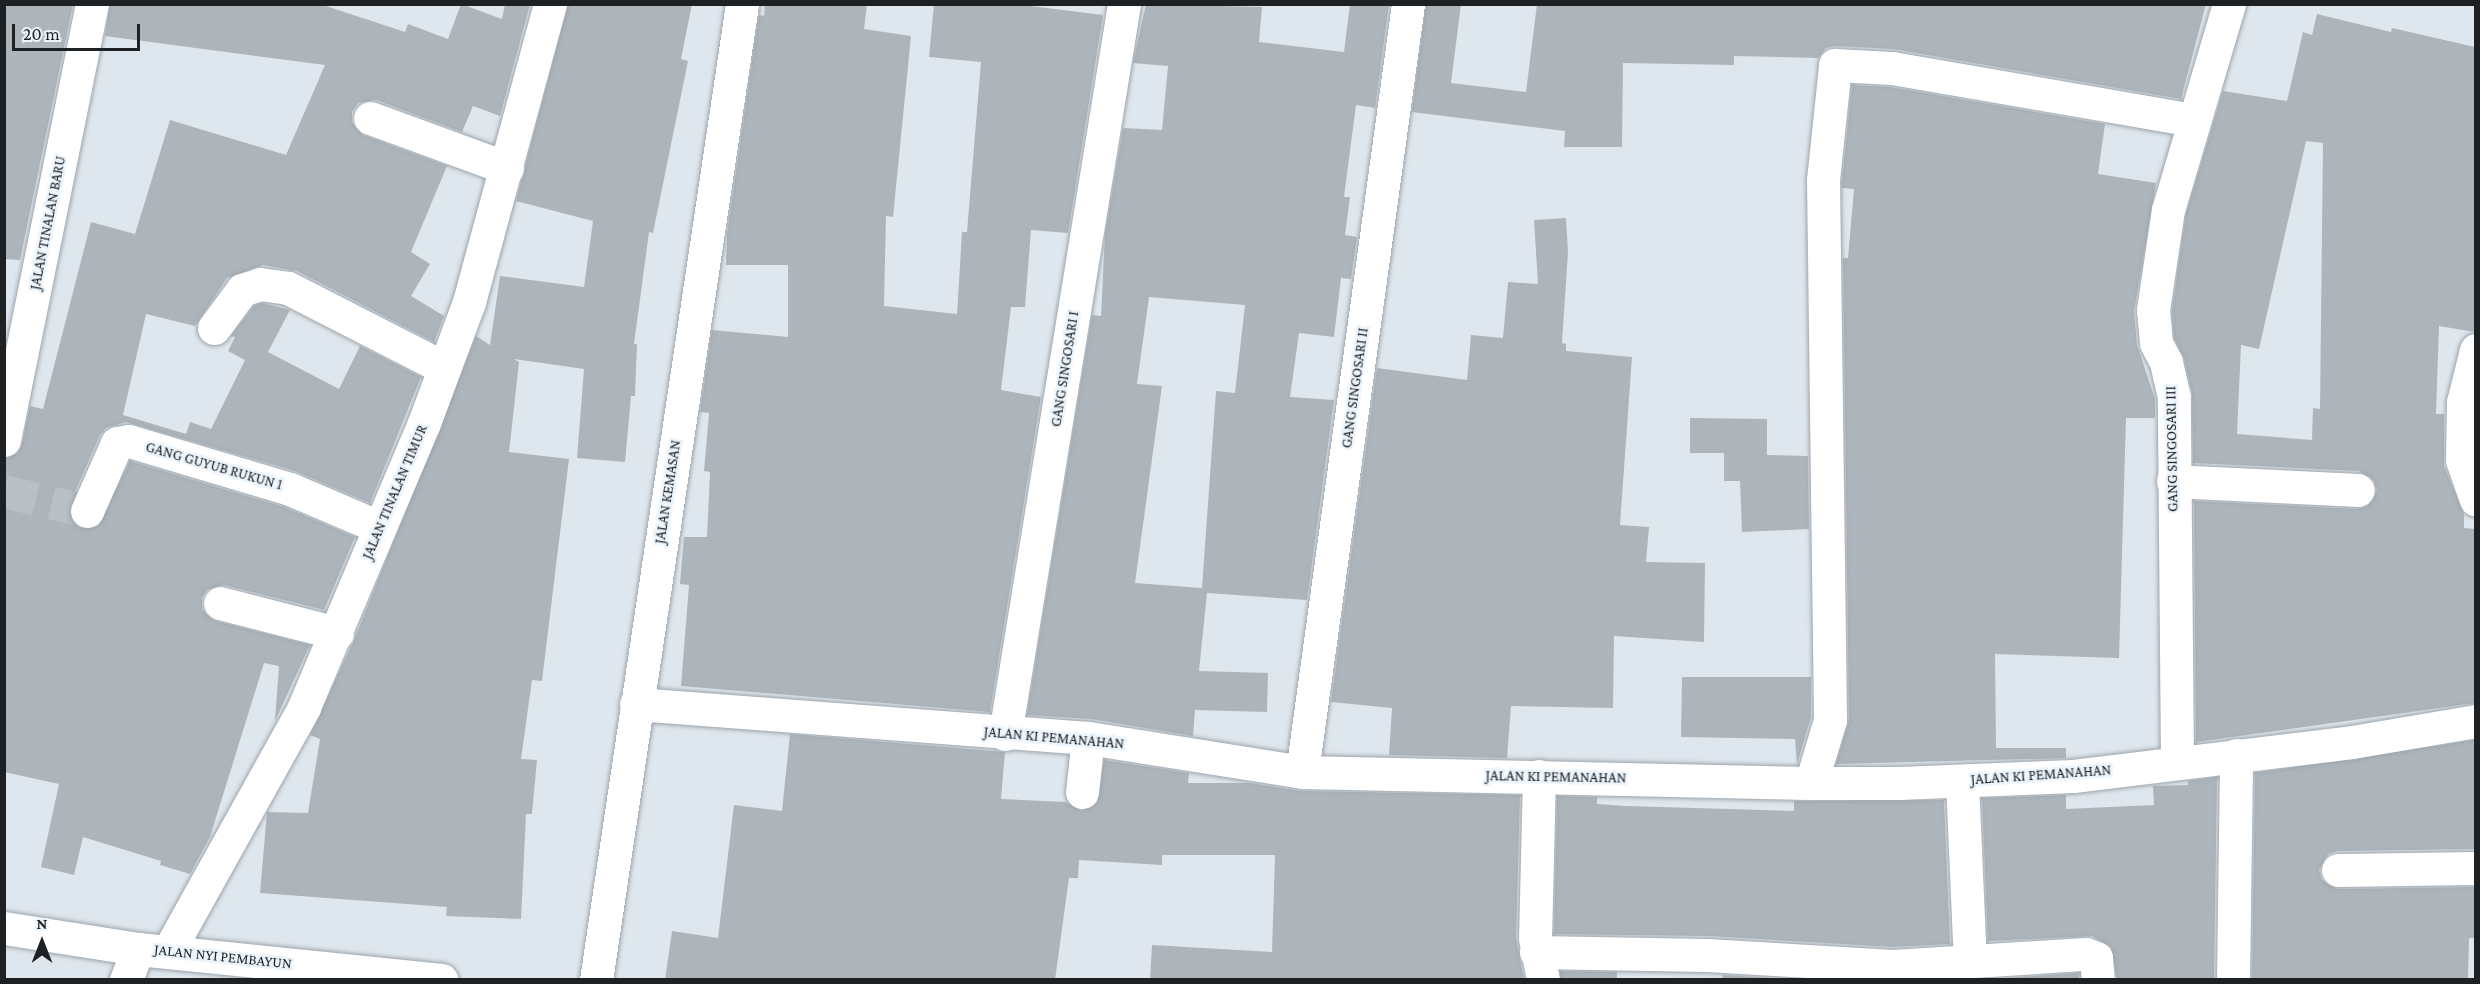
<!DOCTYPE html>
<html>
<head>
<meta charset="utf-8">
<style>
  body { margin:0 }
  #map { position:relative; width:2480px; height:984px; overflow:hidden; background:#dfe7ee; font-family:"Crimson Pro",serif }
  div>[style] { position:absolute }
  .building>* { inset:0; background:#adb5bb; transform-origin:0 0 }
  .minor-tunnel>* { height:33px; margin-top:-16.5px; transform-origin:0; background:repeating-linear-gradient(90deg,#b8bfc5 0 33px,transparent 0 49px) }
  .roads { filter:drop-shadow(0 0 2px #9da4ab) drop-shadow(0 0 2px #9da4ab) }
  .minor>* { height:33px; margin:-16.5px; padding:0 16.5px; transform-origin:16.5px; border-radius:16.5px; background:#fff }
  .tertiary>* { height:33px; margin:-16.5px; padding:0 16.5px; transform-origin:16.5px; border-radius:16.5px; background:#fff }
  span { translate:-50% -50%; white-space:nowrap; text-align:center; line-height:1.15; -webkit-text-stroke:5px #ecf4fb; paint-order:stroke }
  .street-label { font-size:15px; color:#1e2123 }
  .frame { position:absolute; inset:0; border:6px solid #1e2123; pointer-events:none }
  .north { position:absolute; left:12px; top:912px; width:60px; height:60px; -webkit-text-stroke:4px #ecf4fb; paint-order:stroke; rotate:0deg; font-size:16px; font-weight:700; line-height:24px; text-align:center; color:#1e2123 }
  .north::after { content:''; display:block; margin:auto; width:21px; height:27px; background:#1e2123; clip-path:polygon(50% 0,100% 100%,50% 72%,0 100%) }
  .scale { position:absolute; left:12px; top:24px; width:128px; height:27px; box-sizing:border-box; border:3px solid #1e2123; border-top:0; padding-left:8px; font-size:18px; line-height:21px; white-space:nowrap; color:#1e2123; -webkit-text-stroke:4px #ecf4fb; paint-order:stroke }
</style>
</head>
<body>
<div id="map">
  <div class="building">
    <i style="clip-path:polygon(4px 4px,73px 4px,20px 260px,4px 259px)"></i>
    <i style="clip-path:polygon(110px 4px,320px 4px,405px 32px,408px 24px,448px 39px,461px 4px,502px 19px,505px 4px,530px 4px,500px 116px,473px 106px,462px 132px,376px 100px,358px 103px,352px 112px,352px 122px,363px 135px,447px 166px,411px 252px,430px 264px,411px 296px,444px 316px,434px 342px,297px 271px,263px 265px,227px 278px,195px 326px,146px 314px,123px 415px,186px 434px,190px 422px,211px 429px,245px 360px,228px 351px,235px 337px,231px 336px,254px 306px,262px 303px,290px 310px,268px 352px,339px 389px,360px 346px,421px 377px,370px 503px,295px 471px,126px 422px,106px 428px,100px 435px,70px 503px,72px 522px,80px 528px,98px 526px,130px 461px,284px 507px,355px 537px,324px 610px,224px 585px,207px 590px,202px 598px,202px 609px,215px 621px,310px 645px,275px 721px,279px 666px,264px 663px,210px 837px,190px 874px,160px 865px,161px 861px,83px 837px,74px 875px,41px 867px,59px 784px,4px 772px,4px 458px,18px 453px,22px 444px,30px 406px,43px 409px,91px 222px,135px 234px,170px 120px,286px 155px,325px 65px,105px 36px)"></i>
    <i style="clip-path:polygon(568px 4px,692px 4px,681px 59px,688px 61px,653px 233px,649px 232px,634px 344px,637px 344px,635px 396px,631px 396px,625px 462px,577px 458px,584px 369px,514px 359px,519px 362px,509px 452px,569px 459px,542px 681px,532px 680px,521px 759px,537px 760px,532px 814px,526px 814px,521px 919px,446px 916px,447px 907px,260px 893px,267px 812px,308px 813px,320px 739px,310px 735px,355px 638px,476px 336px,490px 345px,500px 276px,584px 287px,593px 221px,516px 201px)"></i>
    <i style="clip-path:polygon(765px 4px,867px 4px,864px 29px,911px 36px,893px 217px,886px 216px,884px 306px,957px 314px,962px 232px,967px 232px,981px 62px,929px 57px,934px 4px,1013px 4px,1103px 15px,1068px 233px,1031px 230px,1025px 307px,1011px 307px,1001px 390px,1041px 397px,990px 712px,681px 686px,689px 585px,680px 584px,684px 537px,707px 537px,710px 472px,704px 471px,709px 413px,700px 412px,712px 330px,788px 337px,788px 265px,726px 265px,727px 234px,759px 15px,764px 16px)"></i>
    <i style="clip-path:polygon(evenodd,1146px 4px,1262px 7px,1259px 42px,1344px 52px,1350px 4px,1389px 4px,1375px 108px,1356px 105px,1344px 197px,1350px 197px,1345px 235px,1357px 237px,1351px 279px,1341px 278px,1334px 337px,1299px 333px,1290px 397px,1334px 400px,1307px 600px,1207px 593px,1199px 671px,1268px 673px,1267px 712px,1195px 710px,1193px 736px,1091px 719px,1027px 715px,1092px 315px,1101px 316px,1105px 236px,1123px 128px,1162px 130px,1168px 66px,1133px 63px,1146px 4px,1149px 297px,1245px 305px,1235px 393px,1216px 391px,1202px 588px,1135px 583px,1162px 386px,1137px 384px,1149px 297px)"></i>
    <i style="clip-path:polygon(1426px 4px,1461px 4px,1451px 83px,1526px 92px,1537px 4px,2206px 4px,2181px 99px,1893px 49px,1835px 46px,1826px 48px,1818px 58px,1734px 56px,1734px 65px,1623px 63px,1622px 147px,1564px 147px,1565px 131px,1412px 112px)"></i>
    <i style="clip-path:polygon(evenodd,2317px 14px,2391px 32px,2392px 28px,2475px 47px,2475px 332px,2439px 326px,2436px 414px,2444px 414px,2444px 466px,2464px 514px,2464px 528px,2475px 529px,2475px 703px,2196px 742px,2194px 501px,2357px 509px,2367px 506px,2377px 491px,2374px 481px,2359px 471px,2193px 463px,2192px 393px,2184px 358px,2174px 338px,2172px 311px,2186px 214px,2223px 91px,2287px 101px,2303px 32px,2312px 35px,2317px 14px,2306px 141px,2323px 143px,2320px 409px,2313px 408px,2312px 440px,2237px 434px,2241px 345px,2259px 349px,2306px 141px)"></i>
    <i style="clip-path:polygon(1852px 85px,1890px 87px,2105px 124px,2098px 174px,2156px 183px,2134px 311px,2137px 345px,2155px 399px,2155px 418px,2126px 418px,2119px 658px,1995px 654px,1996px 748px,2066px 748px,2066px 758px,1836px 764px,1849px 720px,1843px 258px,1848px 258px,1854px 189px,1842px 188px,1842px 181px)"></i>
    <i style="clip-path:polygon(1566px 218px,1568px 252px,1562px 343px,1566px 344px,1566px 351px,1632px 357px,1620px 525px,1649px 527px,1646px 562px,1705px 563px,1704px 642px,1614px 636px,1613px 708px,1511px 706px,1507px 758px,1389px 755px,1392px 708px,1331px 702px,1377px 368px,1467px 380px,1471px 335px,1503px 338px,1508px 282px,1538px 284px,1534px 220px)"></i>
    <i style="clip-path:polygon(1690px 418px,1767px 419px,1767px 455px,1808px 456px,1809px 529px,1742px 532px,1740px 481px,1724px 481px,1724px 453px,1690px 453px)"></i>
    <i style="clip-path:polygon(1682px 677px,1811px 677px,1811px 717px,1797px 764px,1795px 739px,1681px 737px)"></i>
    <i style="clip-path:polygon(790px 734px,1005px 752px,1001px 799px,1066px 802px,1081px 811px,1097px 803px,1104px 760px,1189px 773px,1188px 783px,1250px 783px,1301px 791px,1520px 795px,1516px 938px,1524px 980px,1150px 980px,1152px 945px,1272px 952px,1275px 855px,1162px 855px,1162px 865px,1079px 860px,1078px 878px,1069px 878px,1055px 980px,665px 980px,672px 931px,718px 938px,734px 805px,782px 811px)"></i>
    <i style="clip-path:polygon(2475px 740px,2475px 849px,2338px 851px,2328px 854px,2319px 870px,2322px 880px,2338px 889px,2475px 887px,2475px 938px,2469px 938px,2468px 980px,2252px 980px,2255px 773px)"></i>
    <i style="clip-path:polygon(2217px 777px,2214px 980px,2117px 980px,2111px 947px,2092px 936px,1988px 941px,1982px 798px,2066px 795px,2066px 809px,2154px 805px,2153px 786px,2188px 785px,2188px 781px)"></i>
    <i style="clip-path:polygon(1557px 796px,1597px 797px,1597px 804px,1626px 806px,1794px 811px,1794px 801px,1944px 800px,1950px 944px,1893px 947px,1707px 936px,1554px 934px)"></i>
    <i style="left:1560px;top:971px;width:57px;height:9px;rotate:1deg"></i>
    <i style="clip-path:polygon(2079px 973px,2079px 980px,1978px 980px)"></i>
    <i style="clip-path:polygon(1723px 975px,1804px 980px,1722px 980px)"></i>
  </div>
  <div class="minor-tunnel">
    <i style="left:4px;top:491px;width:85px;rotate:13.5deg"></i>
  </div>
  <div class="roads">
    <div class="minor">
      <i style="left:370px;top:118px;width:146px;rotate:20.1deg"></i>
      <i style="left:214px;top:328px;width:47px;rotate:-53.6deg"></i>
      <i style="left:242px;top:290px;width:19px;rotate:-18deg"></i>
      <i style="left:260px;top:284px;width:28px;rotate:8deg"></i>
      <i style="left:288px;top:288px;width:175px;rotate:27.1deg"></i>
      <i style="left:2476px;top:350px;width:54px;rotate:104deg"></i>
      <i style="left:2463px;top:402px;width:58px;rotate:91deg"></i>
      <i style="left:2462px;top:460px;width:42px;rotate:70.7deg"></i>
      <i style="left:4px;top:440px;width:445px;rotate:-78.6deg"></i>
      <i style="left:2173px;top:481px;width:185px;rotate:2.8deg"></i>
      <i style="left:87px;top:511px;width:74px;rotate:-66.2deg"></i>
      <i style="left:117px;top:443px;width:12px;rotate:-9deg"></i>
      <i style="left:129px;top:441px;width:168px;rotate:16.6deg"></i>
      <i style="left:290px;top:489px;width:97px;rotate:23.1deg"></i>
      <i style="left:220px;top:603px;width:121px;rotate:14.4deg"></i>
      <i style="left:636px;top:704px;width:453px;rotate:4.3deg"></i>
      <i style="left:1088px;top:738px;width:217px;rotate:9deg"></i>
      <i style="left:1302px;top:772px;width:509px;rotate:1.24deg"></i>
      <i style="left:1811px;top:783px;width:88px"></i>
      <i style="left:1899px;top:783px;width:174px;rotate:-2.3deg"></i>
      <i style="left:2073px;top:776px;width:281px;rotate:-6.9deg"></i>
      <i style="left:2352px;top:742px;width:126px;rotate:-9.6deg"></i>
      <i style="left:1005px;top:734px;width:740px;rotate:-80.74deg"></i>
      <i style="left:2177px;top:763px;width:366px;rotate:-90.5deg"></i>
      <i style="left:2174px;top:397px;width:36px;rotate:-103deg"></i>
      <i style="left:2166px;top:362px;width:21px;rotate:-118deg"></i>
      <i style="left:2156px;top:343px;width:33px;rotate:-95deg"></i>
      <i style="left:2153px;top:310px;width:101px;rotate:-81.5deg"></i>
      <i style="left:2168px;top:210px;width:215px;rotate:-73.5deg"></i>
      <i style="left:1302px;top:772px;width:775px;rotate:-82.14deg"></i>
      <i style="left:1539px;top:776px;width:162px;rotate:91.4deg"></i>
      <i style="left:1535px;top:938px;width:43px;rotate:79.2deg"></i>
      <i style="left:1962px;top:781px;width:180px;rotate:87.5deg"></i>
      <i style="left:1811px;top:783px;width:66px;rotate:-73.2deg"></i>
      <i style="left:1830px;top:720px;width:540px;rotate:-90.74deg"></i>
      <i style="left:1823px;top:180px;width:116px;rotate:-84deg"></i>
      <i style="left:1835px;top:65px;width:57px;rotate:3deg"></i>
      <i style="left:1892px;top:68px;width:304px;rotate:9.8deg"></i>
      <i style="left:1082px;top:792px;width:54px;rotate:-83.7deg"></i>
      <i style="left:2338px;top:870px;width:138px;rotate:-0.8deg"></i>
      <i style="left:169px;top:950px;width:278px;rotate:-60.9deg"></i>
      <i style="left:304px;top:707px;width:308px;rotate:-67.1deg"></i>
      <i style="left:424px;top:423px;width:129px;rotate:-69.6deg"></i>
      <i style="left:469px;top:302px;width:309px;rotate:-74.8deg"></i>
      <i style="left:1536px;top:952px;width:171px;rotate:1deg"></i>
      <i style="left:1707px;top:955px;width:186px;rotate:3.4deg"></i>
      <i style="left:1893px;top:966px;width:193px;rotate:-3.6deg"></i>
      <i style="left:2086px;top:954px;width:11px;rotate:22deg"></i>
      <i style="left:2096px;top:958px;width:22px;rotate:85deg"></i>
      <i style="left:126px;top:980px;width:33px;rotate:-69deg"></i>
      <i style="left:2233px;top:980px;width:225px;rotate:-89.2deg"></i>
    </div>
    <div class="tertiary">
      <i style="left:4px;top:928px;width:136px;rotate:8.9deg"></i>
      <i style="left:138px;top:949px;width:305px;rotate:5.8deg"></i>
      <i style="left:596px;top:980px;width:987px;rotate:-81.49deg"></i>
    </div>
  </div>
  <div class="street-label">
    <span style="left:48px;top:223px;rotate:-79deg">JALAN TINALAN BARU</span>
    <span style="left:1065px;top:369px;rotate:-81deg">GANG SINGOSARI I</span>
    <span style="left:1355px;top:388px;rotate:-82deg">GANG SINGOSARI II</span>
    <span style="left:2172px;top:449px;rotate:-91deg">GANG SINGOSARI III</span>
    <span style="left:214px;top:466px;rotate:16deg">GANG GUYUB RUKUN 1</span>
    <span style="left:395px;top:492px;rotate:-67deg">JALAN TINALAN TIMUR</span>
    <span style="left:668px;top:492px;rotate:-81deg">JALAN KEMASAN</span>
    <span style="left:1054px;top:738px;rotate:5deg">JALAN KI PEMANAHAN</span>
    <span style="left:2041px;top:775px;rotate:-4deg">JALAN KI PEMANAHAN</span>
    <span style="left:1556px;top:777px;rotate:1deg">JALAN KI PEMANAHAN</span>
    <span style="left:223px;top:957px;rotate:6deg">JALAN NYI PEMBAYUN</span>
  </div>
  <div class="frame"></div>
  <div class="north">N</div>
  <div class="scale">20 m</div>
</div>
</body>
</html>
